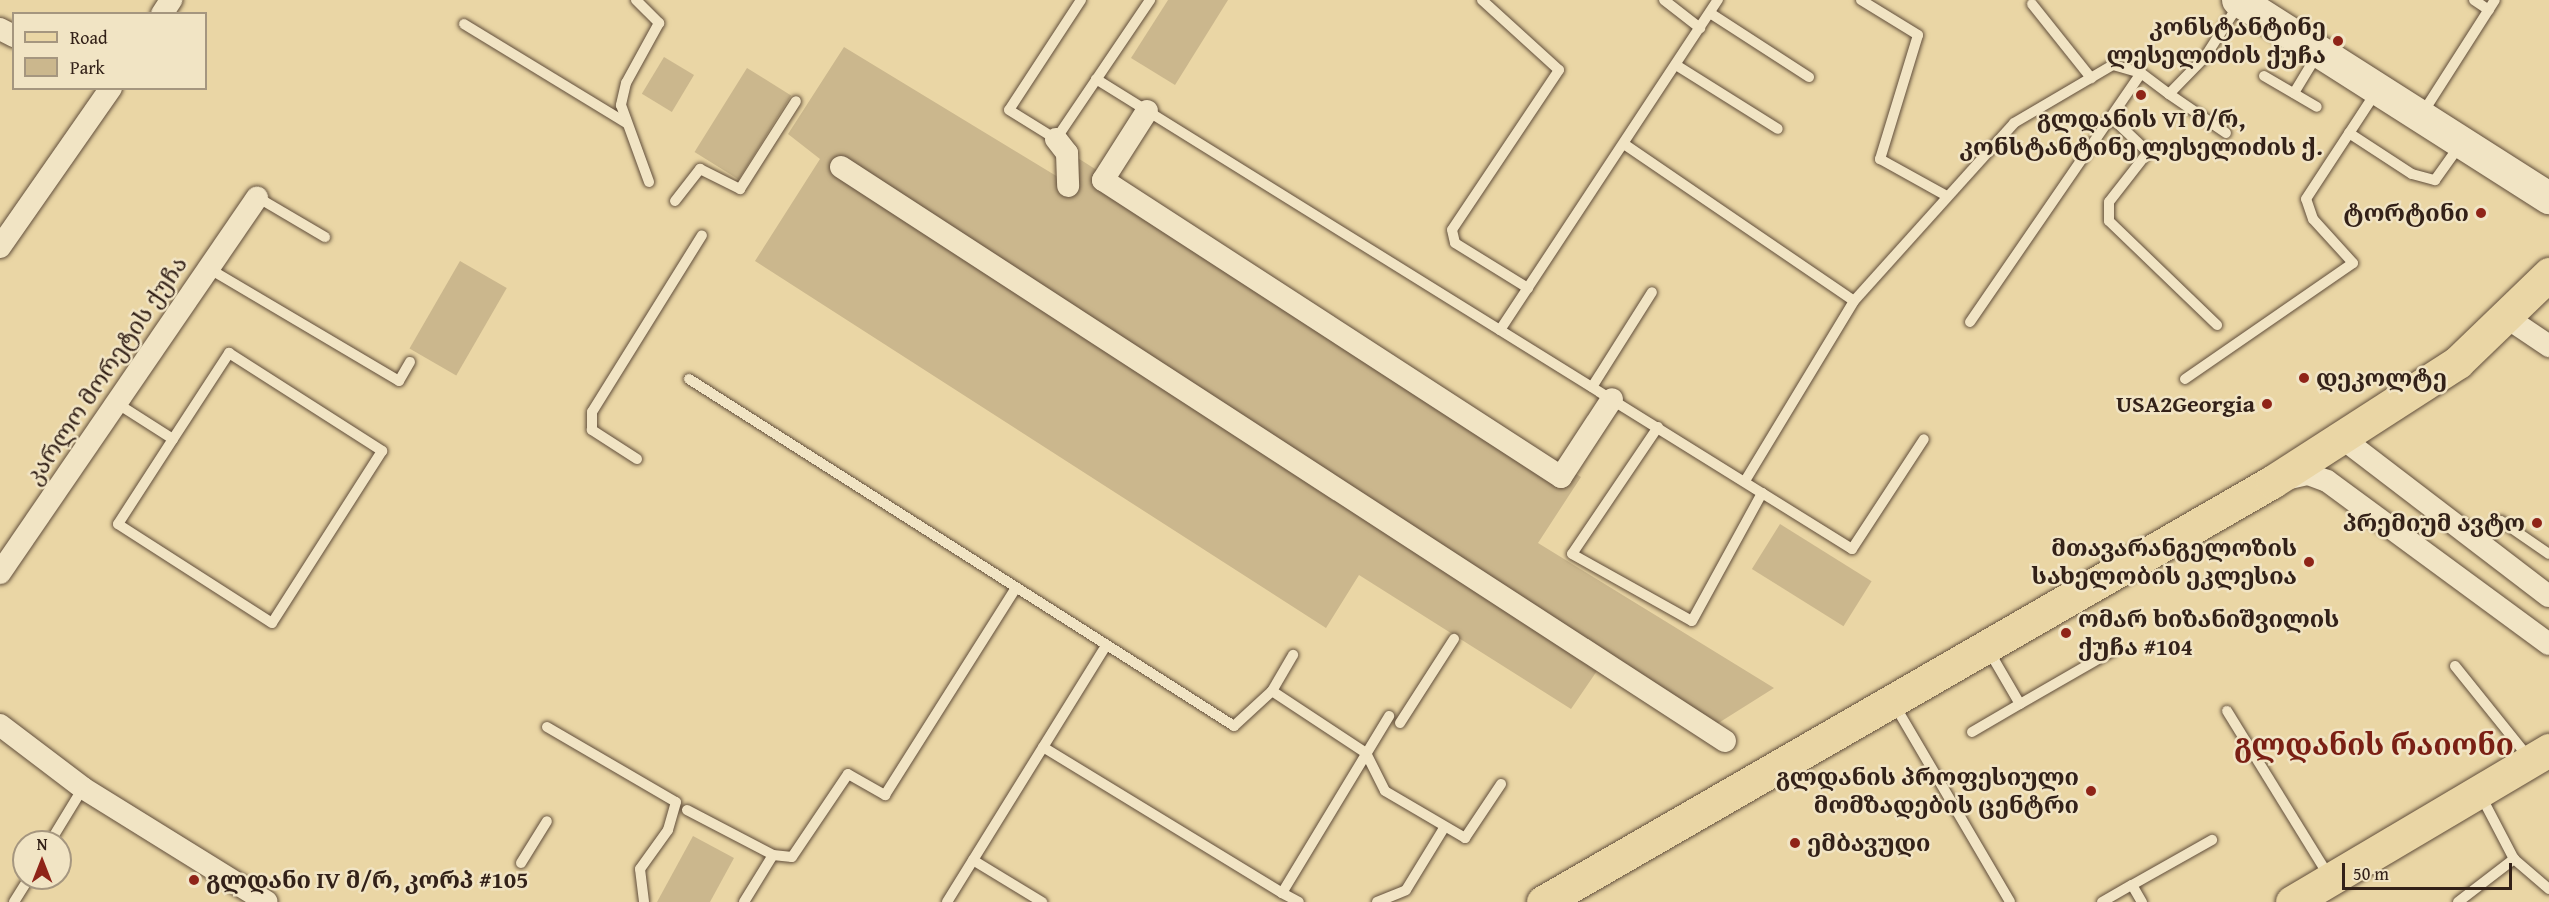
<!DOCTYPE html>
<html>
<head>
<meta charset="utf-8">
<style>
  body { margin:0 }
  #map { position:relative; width:2549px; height:902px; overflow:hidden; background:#ead6a5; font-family:"Gentium Book Plus","Noto Serif Georgian",serif }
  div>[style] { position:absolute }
  .green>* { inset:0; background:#cbb78d; transform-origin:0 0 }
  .roads { filter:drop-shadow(0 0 2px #614e3b) drop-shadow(0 0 2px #614e3b) }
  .lane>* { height:10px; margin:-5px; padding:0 5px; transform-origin:5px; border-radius:5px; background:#f1e4c4 }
  .street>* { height:22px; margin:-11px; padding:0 11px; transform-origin:11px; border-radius:11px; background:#f1e4c4 }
  .secondary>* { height:32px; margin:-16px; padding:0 16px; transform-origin:16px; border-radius:16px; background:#f1e4c4 }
  .primary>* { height:33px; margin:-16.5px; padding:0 16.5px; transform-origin:16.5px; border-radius:16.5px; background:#ead6a5 }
  .dots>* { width:16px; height:16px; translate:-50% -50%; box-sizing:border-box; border:3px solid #f1e4c4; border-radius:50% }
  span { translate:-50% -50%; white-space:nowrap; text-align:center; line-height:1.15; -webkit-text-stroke:5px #f1e4c4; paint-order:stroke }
  .poi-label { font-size:24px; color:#332118; font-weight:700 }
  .right { translate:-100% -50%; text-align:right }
  .left { translate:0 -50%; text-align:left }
  .street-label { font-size:24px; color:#332118 }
  .district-label { font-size:30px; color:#7a1f14; font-weight:700 }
  .legend { position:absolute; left:12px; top:12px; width:195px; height:78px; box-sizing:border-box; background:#f1e4c4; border:2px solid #a5967f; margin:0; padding:8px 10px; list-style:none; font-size:18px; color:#332118 }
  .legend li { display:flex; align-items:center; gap:12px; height:30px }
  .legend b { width:30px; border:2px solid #a5967f }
  .north { position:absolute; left:12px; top:830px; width:60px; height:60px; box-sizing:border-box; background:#f1e4c4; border:2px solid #a5967f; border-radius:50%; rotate:0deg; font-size:16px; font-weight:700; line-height:24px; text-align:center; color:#332118 }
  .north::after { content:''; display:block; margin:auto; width:21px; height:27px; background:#8f2418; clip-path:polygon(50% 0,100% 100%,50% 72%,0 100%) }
  .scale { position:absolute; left:2342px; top:863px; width:170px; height:27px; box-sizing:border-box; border:3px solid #332118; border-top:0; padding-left:8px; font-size:18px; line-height:21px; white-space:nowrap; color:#332118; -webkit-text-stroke:4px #f1e4c4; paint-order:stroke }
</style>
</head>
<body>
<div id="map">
  <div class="green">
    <i style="clip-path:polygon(1168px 0,1228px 0,1175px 85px,1131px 58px)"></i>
    <i style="clip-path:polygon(844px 47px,1058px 177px,1073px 155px,1581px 477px,1538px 543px,1774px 688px,1701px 734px,1601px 665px,1571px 709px,1359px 575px,1326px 628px,755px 261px,820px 159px,788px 134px)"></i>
    <i style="left:664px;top:57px;width:35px;height:43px;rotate:31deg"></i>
    <i style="left:747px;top:68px;width:52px;height:99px;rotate:32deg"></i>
    <i style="left:460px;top:261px;width:54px;height:101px;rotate:30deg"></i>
    <i style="left:1780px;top:524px;width:108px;height:53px;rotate:32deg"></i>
    <i style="clip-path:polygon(693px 836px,734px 858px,710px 902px,657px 902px)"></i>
  </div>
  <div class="roads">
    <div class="lane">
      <i style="left:636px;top:0;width:33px;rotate:45deg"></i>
      <i style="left:659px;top:23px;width:68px;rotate:118.8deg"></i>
      <i style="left:626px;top:83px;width:23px;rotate:103deg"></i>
      <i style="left:621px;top:105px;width:82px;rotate:70deg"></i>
      <i style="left:1081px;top:0;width:131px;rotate:123.2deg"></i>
      <i style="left:1009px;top:110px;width:55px;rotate:31.7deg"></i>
      <i style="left:1056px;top:139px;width:168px;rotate:-55.9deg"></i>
      <i style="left:1482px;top:0;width:104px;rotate:42.3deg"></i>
      <i style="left:1559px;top:70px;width:192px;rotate:123.8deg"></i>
      <i style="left:1452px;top:230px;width:13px;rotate:77deg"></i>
      <i style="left:1455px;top:243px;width:86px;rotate:31.7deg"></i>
      <i style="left:1664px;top:0;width:46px;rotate:37.9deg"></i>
      <i style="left:1861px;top:0;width:67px;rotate:31.6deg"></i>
      <i style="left:1918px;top:35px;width:130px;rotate:107deg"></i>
      <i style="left:1880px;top:159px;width:74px;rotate:29deg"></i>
      <i style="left:2474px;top:0;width:18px;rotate:34deg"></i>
      <i style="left:2032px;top:4px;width:95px;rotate:51.4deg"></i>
      <i style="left:1710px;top:13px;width:118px;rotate:32.9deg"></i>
      <i style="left:464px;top:24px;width:190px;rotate:31.4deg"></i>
      <i style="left:1676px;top:65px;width:120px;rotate:32.1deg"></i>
      <i style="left:2264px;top:76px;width:61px;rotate:30.3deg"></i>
      <i style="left:1096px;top:79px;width:784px;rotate:31.87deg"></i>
      <i style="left:2294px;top:93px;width:44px;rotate:-58.8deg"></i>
      <i style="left:2169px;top:94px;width:69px;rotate:34.4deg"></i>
      <i style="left:2422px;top:114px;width:135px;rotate:-57.4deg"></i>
      <i style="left:2111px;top:117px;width:51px;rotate:43.4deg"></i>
      <i style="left:2148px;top:152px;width:63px;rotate:128deg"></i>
      <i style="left:2109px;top:202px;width:19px;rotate:90deg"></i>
      <i style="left:2109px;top:221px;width:150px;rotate:43.9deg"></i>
      <i style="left:2349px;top:133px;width:75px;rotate:33.1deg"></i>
      <i style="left:2412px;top:174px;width:24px;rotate:15deg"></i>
      <i style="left:2435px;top:180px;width:43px;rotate:-54.5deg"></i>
      <i style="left:1624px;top:144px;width:278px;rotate:34.3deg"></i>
      <i style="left:257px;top:197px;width:79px;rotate:30.5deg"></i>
      <i style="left:675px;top:201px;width:41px;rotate:-52deg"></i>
      <i style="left:700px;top:169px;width:45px;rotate:26.6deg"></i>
      <i style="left:740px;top:189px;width:104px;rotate:-57.5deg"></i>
      <i style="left:208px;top:268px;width:222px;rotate:30.6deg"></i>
      <i style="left:399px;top:381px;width:22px;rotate:-60deg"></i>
      <i style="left:1970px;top:322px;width:302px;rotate:-55.5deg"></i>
      <i style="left:1500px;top:330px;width:396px;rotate:-56.6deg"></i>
      <i style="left:689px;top:379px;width:646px;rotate:32.48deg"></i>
      <i style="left:1234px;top:726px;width:52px;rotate:-42.6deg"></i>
      <i style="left:1272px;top:691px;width:42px;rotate:-59.7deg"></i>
      <i style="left:2185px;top:379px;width:204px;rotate:-34.6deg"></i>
      <i style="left:2353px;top:263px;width:59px;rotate:-132.3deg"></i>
      <i style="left:2313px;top:219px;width:21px;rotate:-109deg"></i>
      <i style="left:2306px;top:199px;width:128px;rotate:-56.8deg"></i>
      <i style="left:1592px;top:387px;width:112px;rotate:-57.7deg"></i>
      <i style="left:118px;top:404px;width:65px;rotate:32.5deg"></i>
      <i style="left:173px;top:439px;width:103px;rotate:-56.9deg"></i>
      <i style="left:229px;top:353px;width:182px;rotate:32.6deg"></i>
      <i style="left:382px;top:451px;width:204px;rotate:122.6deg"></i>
      <i style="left:272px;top:623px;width:183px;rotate:-147.3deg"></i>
      <i style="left:118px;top:524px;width:101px;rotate:-57.1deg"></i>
      <i style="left:1658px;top:427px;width:153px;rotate:124.1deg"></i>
      <i style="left:1572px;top:554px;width:137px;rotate:29.2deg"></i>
      <i style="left:1692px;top:621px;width:146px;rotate:-61.3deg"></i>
      <i style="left:1762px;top:493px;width:106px;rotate:31.9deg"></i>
      <i style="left:1852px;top:549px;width:131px;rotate:-56.8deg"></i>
      <i style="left:637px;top:459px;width:54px;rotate:-147.2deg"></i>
      <i style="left:592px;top:430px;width:18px;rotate:-90deg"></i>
      <i style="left:592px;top:412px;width:208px;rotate:-58.1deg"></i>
      <i style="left:1745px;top:481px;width:210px;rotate:-58.8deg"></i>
      <i style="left:1854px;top:301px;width:239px;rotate:-48deg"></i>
      <i style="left:2014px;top:123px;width:115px;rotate:-30.4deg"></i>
      <i style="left:2113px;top:65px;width:29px;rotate:16deg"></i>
      <i style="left:2141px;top:73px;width:35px;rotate:37deg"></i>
      <i style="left:2169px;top:94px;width:52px;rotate:-45.8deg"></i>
      <i style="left:2205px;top:57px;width:63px;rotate:-57.3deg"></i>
      <i style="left:2481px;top:545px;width:31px;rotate:-50deg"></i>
      <i style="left:2501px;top:521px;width:58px;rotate:34.5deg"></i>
      <i style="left:1989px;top:651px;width:61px;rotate:59.7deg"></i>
      <i style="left:2020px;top:704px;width:108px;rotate:-29.9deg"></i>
      <i style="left:2455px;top:666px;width:118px;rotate:51.2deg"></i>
      <i style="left:1272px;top:691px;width:113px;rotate:33.4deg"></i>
      <i style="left:1366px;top:753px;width:42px;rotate:63.4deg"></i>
      <i style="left:1385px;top:791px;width:93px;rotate:30.4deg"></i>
      <i style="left:1465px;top:838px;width:65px;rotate:-56.3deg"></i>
      <i style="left:1894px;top:704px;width:229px;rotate:59.6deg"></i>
      <i style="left:2227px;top:711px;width:194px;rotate:58.3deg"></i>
      <i style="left:1400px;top:723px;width:100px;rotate:-57.3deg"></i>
      <i style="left:547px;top:727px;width:149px;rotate:30.2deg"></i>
      <i style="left:676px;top:802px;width:29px;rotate:106deg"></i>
      <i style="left:668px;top:830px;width:48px;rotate:125.7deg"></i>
      <i style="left:640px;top:869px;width:33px;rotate:83deg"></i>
      <i style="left:1972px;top:732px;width:56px;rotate:-30.3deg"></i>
      <i style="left:1043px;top:747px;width:280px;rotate:31.4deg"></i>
      <i style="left:1282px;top:893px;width:207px;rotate:-58.8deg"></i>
      <i style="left:2480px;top:794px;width:73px;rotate:62.4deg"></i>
      <i style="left:2514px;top:859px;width:46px;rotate:40.6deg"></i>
      <i style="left:687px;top:810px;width:97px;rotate:27.6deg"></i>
      <i style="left:50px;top:842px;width:63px;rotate:-58.6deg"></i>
      <i style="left:973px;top:860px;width:81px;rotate:31.3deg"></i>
      <i style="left:521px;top:863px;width:49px;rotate:-58.2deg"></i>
      <i style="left:2132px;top:885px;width:92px;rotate:-29.4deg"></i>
      <i style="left:1282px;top:893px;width:19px;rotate:28deg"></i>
      <i style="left:14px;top:902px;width:28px;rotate:-58deg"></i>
      <i style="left:744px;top:902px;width:55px;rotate:-58.3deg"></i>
      <i style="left:773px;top:855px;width:19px;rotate:6deg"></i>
      <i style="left:792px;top:857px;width:100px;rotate:-56deg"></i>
      <i style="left:848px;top:774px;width:43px;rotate:29.6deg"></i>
      <i style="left:885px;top:795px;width:244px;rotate:-57.7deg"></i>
      <i style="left:947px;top:902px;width:300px;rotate:-58.2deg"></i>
      <i style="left:1377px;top:902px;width:31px;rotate:-22deg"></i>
      <i style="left:1406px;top:890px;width:73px;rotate:-58.5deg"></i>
      <i style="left:2102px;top:902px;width:34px;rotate:-30deg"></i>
      <i style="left:2132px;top:885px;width:20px;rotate:60deg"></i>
      <i style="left:2458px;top:902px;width:71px;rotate:-37.5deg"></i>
    </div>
    <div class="street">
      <i style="left:162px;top:14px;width:17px;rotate:-57deg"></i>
      <i style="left:0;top:29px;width:16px;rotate:27deg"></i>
      <i style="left:1147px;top:111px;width:82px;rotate:122.5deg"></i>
      <i style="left:1103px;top:180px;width:546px;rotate:32.96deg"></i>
      <i style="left:1561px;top:477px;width:93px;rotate:-56.8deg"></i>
      <i style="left:1056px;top:139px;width:18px;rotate:52deg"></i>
      <i style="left:1067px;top:153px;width:33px;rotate:88deg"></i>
      <i style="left:841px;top:167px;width:1054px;rotate:33deg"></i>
      <i style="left:0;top:247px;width:194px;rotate:-55.1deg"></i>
      <i style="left:2506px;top:317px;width:52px;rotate:34deg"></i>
      <i style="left:2342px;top:438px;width:260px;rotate:37.4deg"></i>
      <i style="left:2281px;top:480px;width:28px;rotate:-13deg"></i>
      <i style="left:2308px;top:474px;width:20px;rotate:20deg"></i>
      <i style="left:2327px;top:481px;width:275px;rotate:36.3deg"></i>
      <i style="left:0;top:573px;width:455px;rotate:-55.6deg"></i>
      <i style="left:0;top:725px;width:104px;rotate:37.2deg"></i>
      <i style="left:83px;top:788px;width:216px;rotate:31.8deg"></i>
    </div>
    <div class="secondary">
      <i style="left:2238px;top:0;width:369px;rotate:32.5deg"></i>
    </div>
    <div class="primary">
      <i style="left:1543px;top:902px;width:841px;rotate:-29.95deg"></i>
      <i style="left:2272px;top:482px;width:221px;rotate:-32.8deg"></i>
      <i style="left:2458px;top:362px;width:127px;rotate:-44deg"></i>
      <i style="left:2292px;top:902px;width:299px;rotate:-30.6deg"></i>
    </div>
  </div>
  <div class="dots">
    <i style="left:2338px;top:41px;background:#8f2418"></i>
    <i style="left:2141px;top:95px;background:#8f2418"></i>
    <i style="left:2481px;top:213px;background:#8f2418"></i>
    <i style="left:2304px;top:378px;background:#8f2418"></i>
    <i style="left:2267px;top:404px;background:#8f2418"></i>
    <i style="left:2537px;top:523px;background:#8f2418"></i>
    <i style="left:2309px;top:562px;background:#8f2418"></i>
    <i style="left:2066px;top:633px;background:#8f2418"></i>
    <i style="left:2091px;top:791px;background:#8f2418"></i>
    <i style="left:1795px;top:843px;background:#8f2418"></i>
    <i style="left:194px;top:880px;background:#8f2418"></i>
  </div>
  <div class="poi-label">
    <span class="right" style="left:2326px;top:41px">კონსტანტინე<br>ლესელიძის ქუჩა</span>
    <span style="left:2141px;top:133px">გლდანის VI მ/რ,<br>კონსტანტინე ლესელიძის ქ.</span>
    <span class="right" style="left:2469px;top:213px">ტორტინი</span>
    <span class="left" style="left:2316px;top:378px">დეკოლტე</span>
    <span class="right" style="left:2255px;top:404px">USA2Georgia</span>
    <span class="right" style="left:2525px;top:523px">პრემიუმ ავტო</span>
    <span class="right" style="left:2297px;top:562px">მთავარანგელოზის<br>სახელობის ეკლესია</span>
    <span class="left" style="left:2078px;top:633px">ომარ ხიზანიშვილის<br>ქუჩა #104</span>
    <span class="right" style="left:2079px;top:791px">გლდანის პროფესიული<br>მომზადების ცენტრი</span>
    <span class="left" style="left:1807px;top:843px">ემბავუდი</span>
    <span class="left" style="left:206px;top:880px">გლდანი IV მ/რ, კორპ #105</span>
  </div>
  <div class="street-label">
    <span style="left:106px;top:370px;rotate:-56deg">კარლო მორეტის ქუჩა</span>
  </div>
  <div class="district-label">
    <span style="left:2374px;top:744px">გლდანის რაიონი</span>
  </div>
  <ul class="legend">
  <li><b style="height:8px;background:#ead6a5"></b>Road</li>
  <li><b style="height:16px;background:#cbb78d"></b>Park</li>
  </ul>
  <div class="north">N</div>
  <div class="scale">50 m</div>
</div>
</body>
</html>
